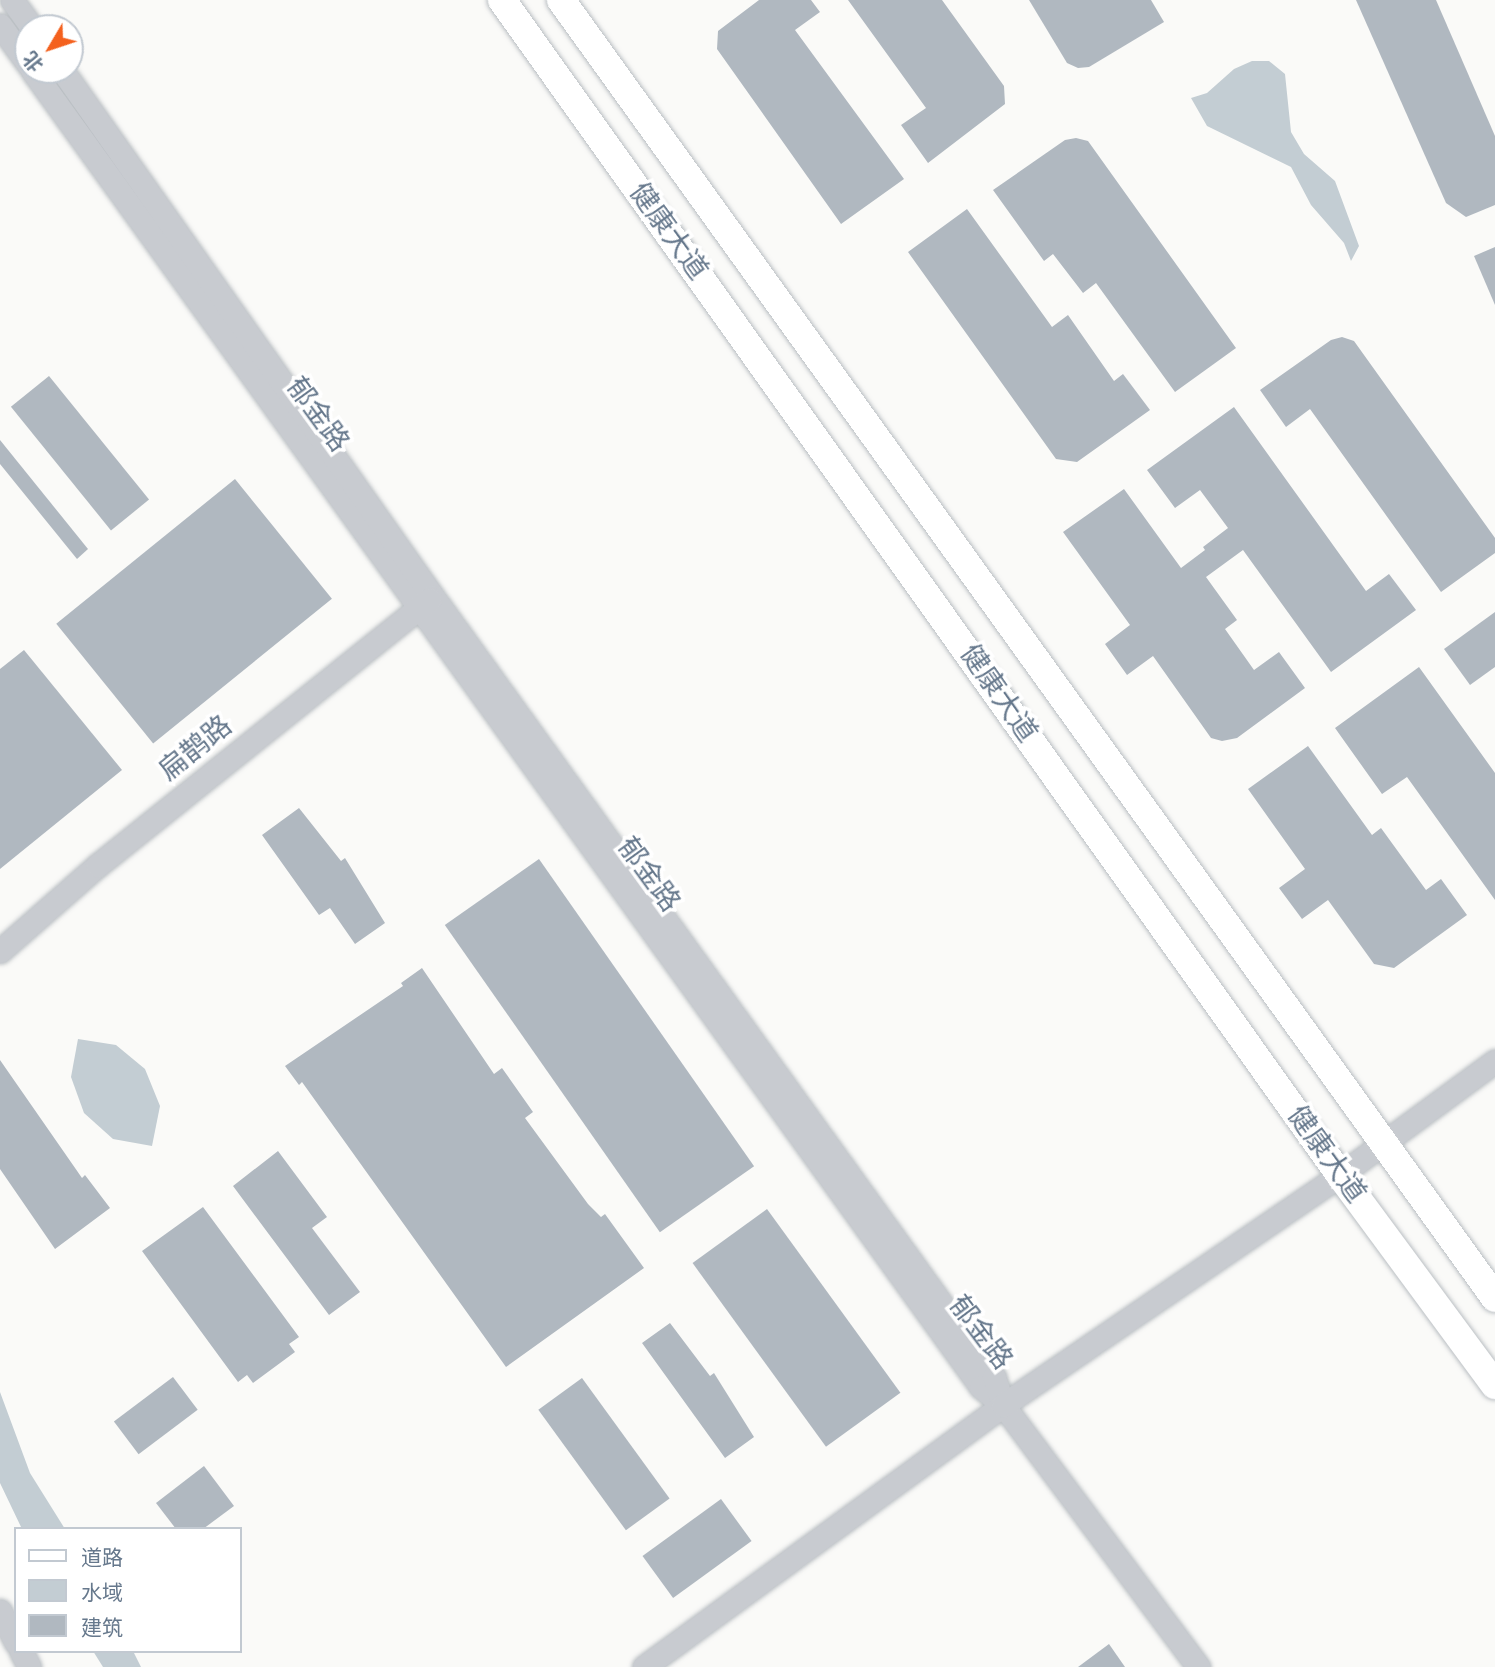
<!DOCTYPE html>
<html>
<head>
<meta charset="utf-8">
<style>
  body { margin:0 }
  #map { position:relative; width:1495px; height:1667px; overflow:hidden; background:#fafaf8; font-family:"Alegreya Sans","Noto Sans SC",sans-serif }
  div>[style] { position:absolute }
  .water>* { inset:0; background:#c3cdd3 }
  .building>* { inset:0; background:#b0b8c0; transform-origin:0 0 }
  .roads { filter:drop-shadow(0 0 2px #babfc3) drop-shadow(0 0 2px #babfc3) }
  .minor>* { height:23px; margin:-11.5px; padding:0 11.5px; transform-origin:11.5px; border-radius:11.5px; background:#c8cbd0 }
  .major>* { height:28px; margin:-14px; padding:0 14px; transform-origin:14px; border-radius:14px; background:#fff }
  span { translate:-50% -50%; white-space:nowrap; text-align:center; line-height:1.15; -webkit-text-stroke:7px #fff; paint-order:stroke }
  .street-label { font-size:28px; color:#66788c }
  .legend { position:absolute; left:14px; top:1527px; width:228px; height:126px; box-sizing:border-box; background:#fff; border:2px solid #c2c9d1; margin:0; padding:9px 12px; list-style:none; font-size:21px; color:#66788c }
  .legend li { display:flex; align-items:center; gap:14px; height:35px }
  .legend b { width:35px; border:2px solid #c2c9d1 }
  .north { position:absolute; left:14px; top:14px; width:70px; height:70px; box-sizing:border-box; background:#fff; border:2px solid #c2c9d1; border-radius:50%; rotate:231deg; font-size:19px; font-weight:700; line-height:28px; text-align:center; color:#66788c }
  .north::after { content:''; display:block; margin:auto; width:24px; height:32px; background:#f4611e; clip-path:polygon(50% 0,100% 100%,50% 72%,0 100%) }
</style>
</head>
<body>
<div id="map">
  <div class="water">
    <i style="clip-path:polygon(1252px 61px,1269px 61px,1285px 74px,1291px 132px,1304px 154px,1335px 181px,1359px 246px,1351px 261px,1344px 243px,1311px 205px,1291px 167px,1207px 126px,1191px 98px,1207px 93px,1234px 69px)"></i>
    <i style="clip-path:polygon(78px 1039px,116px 1045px,145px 1069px,160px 1106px,152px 1146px,113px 1139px,84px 1113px,71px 1077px)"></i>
    <i style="clip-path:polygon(0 1392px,30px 1473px,65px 1529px,22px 1529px,0 1483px)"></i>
    <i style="clip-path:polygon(93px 1651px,133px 1651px,141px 1667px,103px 1667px)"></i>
  </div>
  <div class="building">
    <i style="clip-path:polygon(759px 0,811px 0,820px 12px,795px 30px,904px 179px,841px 224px,717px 49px,718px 31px)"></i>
    <i style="clip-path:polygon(848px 0,942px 0,1004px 86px,1005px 104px,928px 163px,901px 125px,926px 108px)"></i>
    <i style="clip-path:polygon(1029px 0,1151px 0,1164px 22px,1089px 67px,1078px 68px,1067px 63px)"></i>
    <i style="clip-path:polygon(1356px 0,1436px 0,1495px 136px,1495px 205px,1466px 217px,1446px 203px)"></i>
    <i style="clip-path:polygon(1076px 138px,1088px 141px,1236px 348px,1175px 392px,1096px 283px,1083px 293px,1053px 254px,1044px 261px,993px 190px,1065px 140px)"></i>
    <i style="clip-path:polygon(967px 209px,1052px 327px,1068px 315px,1114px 381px,1123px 374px,1150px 410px,1077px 462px,1056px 459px,908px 252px)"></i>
    <i style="clip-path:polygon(1495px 247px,1495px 305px,1474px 256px)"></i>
    <i style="clip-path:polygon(1342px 337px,1354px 341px,1495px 538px,1495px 553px,1441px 592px,1310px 409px,1286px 427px,1260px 390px,1331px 340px)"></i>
    <i style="left:49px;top:376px;width:159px;height:49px;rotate:51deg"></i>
    <i style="clip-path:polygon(1234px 407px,1366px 591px,1389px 574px,1416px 610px,1331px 672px,1243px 550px,1206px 577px,1237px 620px,1225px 629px,1254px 670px,1279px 652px,1305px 688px,1237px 738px,1222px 741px,1211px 738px,1153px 656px,1127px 675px,1105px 644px,1130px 625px,1063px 532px,1124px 489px,1181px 568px,1205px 550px,1203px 547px,1228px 528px,1200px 490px,1175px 508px,1147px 470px)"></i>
    <i style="clip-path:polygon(0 440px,88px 549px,77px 559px,0 464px)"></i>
    <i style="left:235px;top:479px;width:154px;height:230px;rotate:51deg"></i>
    <i style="clip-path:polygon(1495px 612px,1495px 667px,1470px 685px,1444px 649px)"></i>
    <i style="clip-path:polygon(24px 650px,122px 770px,0 869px,0 669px)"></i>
    <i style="clip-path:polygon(1419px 667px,1495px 773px,1495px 900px,1407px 777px,1382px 794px,1335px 728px)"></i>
    <i style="clip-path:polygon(1308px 746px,1372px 835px,1381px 828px,1426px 890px,1441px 879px,1467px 915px,1394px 968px,1374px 964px,1328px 900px,1302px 919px,1279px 888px,1305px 869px,1248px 789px)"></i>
    <i style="clip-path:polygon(299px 808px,341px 861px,345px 858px,385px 923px,355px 944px,330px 908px,319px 915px,262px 835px)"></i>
    <i style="left:539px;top:859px;width:375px;height:115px;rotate:55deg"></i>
    <i style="clip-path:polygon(422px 968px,494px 1074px,502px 1068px,533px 1112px,525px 1118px,588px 1204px,601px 1217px,605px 1214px,644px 1268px,506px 1367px,302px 1082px,299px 1085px,285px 1066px,403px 986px,401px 983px)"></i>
    <i style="clip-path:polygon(0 1060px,82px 1178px,85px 1175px,110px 1208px,55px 1249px,0 1169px)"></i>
    <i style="clip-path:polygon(278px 1151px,327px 1217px,312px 1228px,360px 1292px,329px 1315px,233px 1186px)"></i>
    <i style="clip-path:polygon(203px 1207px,299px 1337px,289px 1344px,295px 1352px,253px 1383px,247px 1375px,238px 1382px,142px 1251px)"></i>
    <i style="left:767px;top:1209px;width:227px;height:92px;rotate:54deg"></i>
    <i style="clip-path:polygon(670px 1323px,710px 1376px,714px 1373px,754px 1437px,725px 1458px,642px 1343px)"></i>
    <i style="left:173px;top:1377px;width:41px;height:74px;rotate:53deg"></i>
    <i style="left:582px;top:1378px;width:149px;height:54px;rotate:54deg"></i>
    <i style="clip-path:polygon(204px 1466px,234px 1506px,203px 1529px,176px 1529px,156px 1503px)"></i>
    <i style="left:721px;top:1499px;width:52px;height:97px;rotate:54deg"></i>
    <i style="clip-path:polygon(1109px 1644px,1125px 1667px,1078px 1667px)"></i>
  </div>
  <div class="roads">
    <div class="minor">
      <i style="left:12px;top:0;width:34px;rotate:54deg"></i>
      <i style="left:0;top:25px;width:48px;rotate:54.3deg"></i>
      <i style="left:32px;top:70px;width:1623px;rotate:54.22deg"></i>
      <i style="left:981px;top:1387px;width:28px;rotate:39deg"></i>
      <i style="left:1003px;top:1405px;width:327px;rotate:53.3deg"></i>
      <i style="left:62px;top:70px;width:644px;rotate:54.86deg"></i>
      <i style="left:433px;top:597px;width:961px;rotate:54.28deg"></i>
      <i style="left:994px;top:1377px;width:29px;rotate:72deg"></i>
      <i style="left:0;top:951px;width:130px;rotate:-41.3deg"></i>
      <i style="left:98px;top:865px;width:425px;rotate:-38.7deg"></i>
      <i style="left:0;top:1611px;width:35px;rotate:63deg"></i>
      <i style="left:21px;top:1651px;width:18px;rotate:63deg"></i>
      <i style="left:644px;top:1667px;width:444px;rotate:-36.1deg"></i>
      <i style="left:1003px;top:1405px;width:408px;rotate:-34.3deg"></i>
      <i style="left:1340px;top:1175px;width:192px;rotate:-36.3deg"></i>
    </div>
    <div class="major">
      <i style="left:502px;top:0;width:1443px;rotate:54.5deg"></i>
      <i style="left:1340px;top:1175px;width:261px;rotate:53.6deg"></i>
      <i style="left:561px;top:0;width:1599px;rotate:54.26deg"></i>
    </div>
  </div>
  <div class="street-label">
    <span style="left:668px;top:232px;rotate:54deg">健康大道</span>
    <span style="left:317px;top:415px;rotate:54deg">郁金路</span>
    <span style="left:998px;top:694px;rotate:55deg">健康大道</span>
    <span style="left:196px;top:749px;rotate:-39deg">扁鹊路</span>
    <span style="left:648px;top:875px;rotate:54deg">郁金路</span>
    <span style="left:1326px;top:1155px;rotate:54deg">健康大道</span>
    <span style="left:980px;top:1333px;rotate:53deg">郁金路</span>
  </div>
  <ul class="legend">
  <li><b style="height:9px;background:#fff"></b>道路</li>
  <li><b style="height:19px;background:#c3cdd3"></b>水域</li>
  <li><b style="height:19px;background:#b0b8c0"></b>建筑</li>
  </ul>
  <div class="north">北</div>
</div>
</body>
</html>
